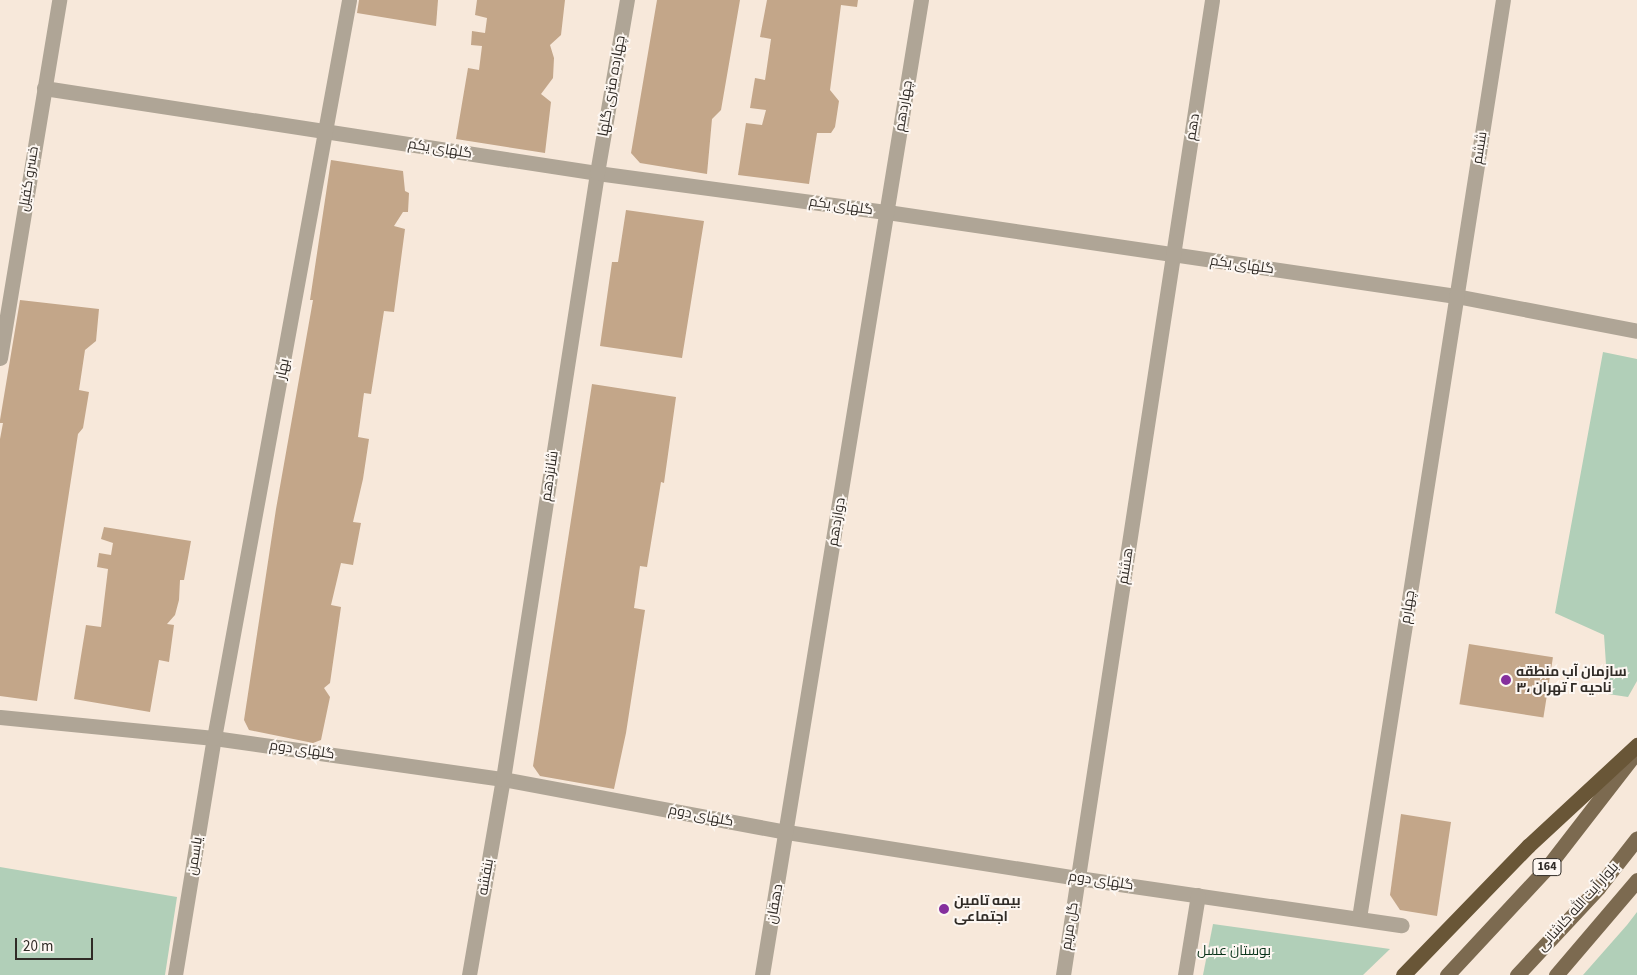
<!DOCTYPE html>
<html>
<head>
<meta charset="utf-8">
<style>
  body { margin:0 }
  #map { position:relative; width:1637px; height:975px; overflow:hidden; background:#f7e8da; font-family:"Source Sans 3",Cairo,sans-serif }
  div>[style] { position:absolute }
  .green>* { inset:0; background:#b1cfb8 }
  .building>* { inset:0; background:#c3a689; transform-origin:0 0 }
  .street>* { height:15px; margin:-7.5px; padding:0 7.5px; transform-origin:7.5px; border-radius:7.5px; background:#afa596 }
  .primary>* { height:15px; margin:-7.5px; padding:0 7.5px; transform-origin:7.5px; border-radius:7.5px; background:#7c6a50 }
  .highway>* { height:15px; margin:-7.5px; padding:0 7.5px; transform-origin:7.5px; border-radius:7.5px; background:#695637 }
  .dots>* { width:14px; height:14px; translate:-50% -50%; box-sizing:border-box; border:2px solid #fdf7f2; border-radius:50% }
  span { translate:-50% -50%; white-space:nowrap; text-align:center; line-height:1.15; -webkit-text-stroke:4px #fdf7f2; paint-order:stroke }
  .shield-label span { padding:1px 4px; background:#fdf7f2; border:1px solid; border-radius:4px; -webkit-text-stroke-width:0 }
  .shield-label { font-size:12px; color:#302b26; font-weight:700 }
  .street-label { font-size:14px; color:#302b26 }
  .poi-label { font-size:14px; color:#302b26; font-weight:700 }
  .left { translate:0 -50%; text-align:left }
  .park-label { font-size:14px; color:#093319 }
  .scale { position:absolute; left:15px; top:938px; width:78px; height:22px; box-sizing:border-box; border:2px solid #302b26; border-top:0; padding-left:6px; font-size:15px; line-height:18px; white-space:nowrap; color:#302b26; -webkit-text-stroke:4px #fdf7f2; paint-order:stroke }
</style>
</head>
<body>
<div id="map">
  <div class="green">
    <i style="clip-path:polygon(1603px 352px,1637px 359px,1637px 681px,1628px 697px,1608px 694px,1604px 635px,1555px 613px)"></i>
    <i style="clip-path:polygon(0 867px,177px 897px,165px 975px,0 975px)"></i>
    <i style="clip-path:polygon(1637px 912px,1637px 975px,1583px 975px,1627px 925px)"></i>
    <i style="clip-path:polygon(1213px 924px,1390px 949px,1363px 975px,1203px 975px)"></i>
  </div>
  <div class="building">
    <i style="clip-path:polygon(359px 0,438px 0,436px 26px,357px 13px)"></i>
    <i style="clip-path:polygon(477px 0,565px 0,561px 35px,550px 45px,554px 58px,553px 78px,541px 94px,551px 102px,545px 153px,456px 139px,468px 68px,479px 70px,482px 46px,471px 45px,472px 31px,485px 33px,487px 18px,475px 15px)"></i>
    <i style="clip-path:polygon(657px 0,740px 0,721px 110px,712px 119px,707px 174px,640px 163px,631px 153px)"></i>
    <i style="clip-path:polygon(767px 0,858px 0,857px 7px,841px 5px,830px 90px,839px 101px,835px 127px,831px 133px,817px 133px,809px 184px,738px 175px,746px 123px,762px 125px,766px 110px,750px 108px,755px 78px,765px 80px,771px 39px,760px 37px)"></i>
    <i style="clip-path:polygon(331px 160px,403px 171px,405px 191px,409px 193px,408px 212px,403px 212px,394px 226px,405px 229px,394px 312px,384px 311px,371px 394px,364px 393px,358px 437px,369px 439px,363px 479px,353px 522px,361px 523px,353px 565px,341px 563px,331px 605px,341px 607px,330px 683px,324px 688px,330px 697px,321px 740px,313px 743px,249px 730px,244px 720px,276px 509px,313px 300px,310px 300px)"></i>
    <i style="clip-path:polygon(626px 210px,704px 221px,682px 358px,600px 346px,612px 262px,618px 262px)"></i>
    <i style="clip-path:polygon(20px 300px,99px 309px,96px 341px,85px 350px,79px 390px,89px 392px,83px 428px,78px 434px,37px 701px,0 696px,0 439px,3px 423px,0 423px,0 420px)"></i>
    <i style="clip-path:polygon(592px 384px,676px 397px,664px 483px,661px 482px,647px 567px,640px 566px,634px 608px,645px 610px,626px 733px,614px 789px,540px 776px,533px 766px)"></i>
    <i style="clip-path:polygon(104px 527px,191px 541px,184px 580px,180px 580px,179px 600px,175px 615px,167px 624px,174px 625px,169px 662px,159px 660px,150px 712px,74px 699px,86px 625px,101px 627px,108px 569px,97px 567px,99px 553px,111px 555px,113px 543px,101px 539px)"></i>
    <i style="left:1469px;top:644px;width:85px;height:61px;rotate:9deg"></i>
    <i style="clip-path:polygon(1401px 814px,1451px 822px,1437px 916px,1400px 910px,1390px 895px)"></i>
  </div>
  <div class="street">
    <i style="left:44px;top:88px;width:559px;rotate:8.74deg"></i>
    <i style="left:597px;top:173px;width:293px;rotate:7.7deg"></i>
    <i style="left:887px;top:212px;width:575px;rotate:8.4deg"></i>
    <i style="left:1456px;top:296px;width:184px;rotate:10.9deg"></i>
    <i style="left:0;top:358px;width:363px;rotate:-80.6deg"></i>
    <i style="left:0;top:717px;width:215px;rotate:5.6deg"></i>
    <i style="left:214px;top:738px;width:292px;rotate:8.1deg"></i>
    <i style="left:503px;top:779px;width:289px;rotate:10.6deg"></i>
    <i style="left:787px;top:832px;width:295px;rotate:9deg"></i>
    <i style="left:1078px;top:878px;width:327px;rotate:8.3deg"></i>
    <i style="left:1359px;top:918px;width:929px;rotate:-81.09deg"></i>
    <i style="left:175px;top:975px;width:240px;rotate:-80.7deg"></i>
    <i style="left:214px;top:738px;width:750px;rotate:-79.63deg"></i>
    <i style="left:469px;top:975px;width:199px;rotate:-80.2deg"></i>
    <i style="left:503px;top:779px;width:613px;rotate:-81.18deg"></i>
    <i style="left:597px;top:173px;width:176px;rotate:-80.2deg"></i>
    <i style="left:762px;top:975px;width:988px;rotate:-80.74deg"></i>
    <i style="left:1063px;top:975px;width:986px;rotate:-81.31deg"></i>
    <i style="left:1185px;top:975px;width:81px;rotate:-80.8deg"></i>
  </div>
  <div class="primary">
    <i style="left:1447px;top:975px;width:144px;rotate:-47deg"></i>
    <i style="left:1545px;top:870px;width:150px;rotate:-52.3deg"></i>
    <i style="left:1517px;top:975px;width:119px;rotate:-47deg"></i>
    <i style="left:1598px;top:888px;width:63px;rotate:-52deg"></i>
    <i style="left:1556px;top:975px;width:125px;rotate:-49.5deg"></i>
  </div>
  <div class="highway">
    <i style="left:1403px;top:975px;width:180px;rotate:-45.9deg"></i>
    <i style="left:1528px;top:846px;width:149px;rotate:-42.8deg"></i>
  </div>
  <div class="dots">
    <i style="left:1506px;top:680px;background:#852f9d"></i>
    <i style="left:944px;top:909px;background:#852f9d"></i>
  </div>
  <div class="shield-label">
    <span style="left:1547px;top:867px">164</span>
  </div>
  <div class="street-label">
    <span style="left:612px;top:86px;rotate:-80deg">چهارده متری گلها</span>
    <span style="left:904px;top:106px;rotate:-81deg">چهاردهم</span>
    <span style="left:1193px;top:127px;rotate:-81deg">دهم</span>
    <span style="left:1480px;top:148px;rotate:-81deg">ششم</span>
    <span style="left:440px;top:149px;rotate:9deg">گلهای یکم</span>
    <span style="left:29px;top:179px;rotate:-81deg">خسرو کفیل</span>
    <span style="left:841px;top:206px;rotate:8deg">گلهای یکم</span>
    <span style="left:1242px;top:265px;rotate:8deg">گلهای یکم</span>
    <span style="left:283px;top:369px;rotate:-79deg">بهار</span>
    <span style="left:550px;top:476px;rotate:-81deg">شانزدهم</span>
    <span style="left:837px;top:522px;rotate:-81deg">دوازدهم</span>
    <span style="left:1126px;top:566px;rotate:-81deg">هشتم</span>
    <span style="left:1408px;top:607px;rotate:-81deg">چهارم</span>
    <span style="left:302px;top:750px;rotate:8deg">گلهای دوم</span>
    <span style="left:701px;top:816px;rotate:11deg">گلهای دوم</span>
    <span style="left:195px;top:856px;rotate:-81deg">یاسمن</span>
    <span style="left:486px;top:877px;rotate:-80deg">بنفشه</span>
    <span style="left:1101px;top:881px;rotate:8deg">گلهای دوم</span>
    <span style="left:775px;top:904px;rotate:-80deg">دهقان</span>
    <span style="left:1578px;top:907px;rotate:-48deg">بلوار آیت الله کاشانی</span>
    <span style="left:1070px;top:926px;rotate:-81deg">گل مریم</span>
  </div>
  <div class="poi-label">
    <span class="left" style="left:1516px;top:680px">سازمان آب منطقه<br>۳، ناحیه ۲ تهران</span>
    <span class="left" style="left:954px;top:909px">بیمه تامین<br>اجتماعی</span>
  </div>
  <div class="park-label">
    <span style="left:1234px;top:951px">بوستان عسل</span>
  </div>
  <div class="scale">20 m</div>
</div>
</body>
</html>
